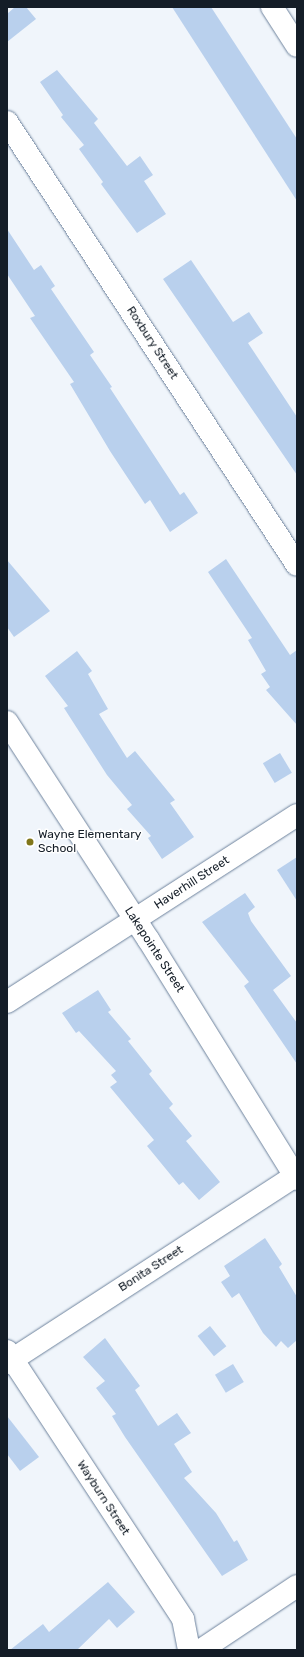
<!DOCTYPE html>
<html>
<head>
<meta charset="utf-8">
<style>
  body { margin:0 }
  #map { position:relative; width:304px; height:1657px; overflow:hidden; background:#f0f5fb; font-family:Rubik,sans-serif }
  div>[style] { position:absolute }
  .building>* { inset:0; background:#b9d0ed; transform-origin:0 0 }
  .roads { filter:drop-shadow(0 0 1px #6e839d) drop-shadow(0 0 1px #6e839d) }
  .minor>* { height:22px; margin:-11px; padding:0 11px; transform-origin:11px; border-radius:11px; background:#fff }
  .dots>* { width:11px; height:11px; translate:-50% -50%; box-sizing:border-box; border:2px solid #fff; border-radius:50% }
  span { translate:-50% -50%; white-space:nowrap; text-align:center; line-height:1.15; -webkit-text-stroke:3px #fff; paint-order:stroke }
  .street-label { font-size:12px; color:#141d27 }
  .poi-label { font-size:12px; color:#141d27 }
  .left { translate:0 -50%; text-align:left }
  .frame { position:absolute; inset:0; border:8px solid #141d27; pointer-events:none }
</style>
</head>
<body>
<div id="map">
  <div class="building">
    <i style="clip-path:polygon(15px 7px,26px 7px,36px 19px,7px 42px,7px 14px)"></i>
    <i style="clip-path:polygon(172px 7px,211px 7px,297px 139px,297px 201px)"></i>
    <i style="clip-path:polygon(57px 70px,98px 119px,94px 123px,127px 166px,140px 156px,153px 175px,144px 181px,166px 214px,137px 233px,101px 184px,103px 182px,79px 149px,84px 145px,61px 117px,63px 115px,40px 82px)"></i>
    <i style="clip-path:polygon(7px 229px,34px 270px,41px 265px,55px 286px,51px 289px,94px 352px,90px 355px,112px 387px,110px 388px,180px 495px,184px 492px,198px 513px,170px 532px,150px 500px,145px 504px,110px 451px,70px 384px,74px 382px,30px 318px,35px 316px,7px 274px)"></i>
    <i style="clip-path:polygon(191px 260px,233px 322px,249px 312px,263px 333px,248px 343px,297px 417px,297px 475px,163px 279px)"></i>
    <i style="clip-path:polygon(226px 559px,290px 655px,297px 650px,297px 725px,266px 690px,270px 687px,261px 674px,266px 671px,248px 640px,252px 638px,208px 572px)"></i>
    <i style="clip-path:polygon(7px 560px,50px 611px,14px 637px,7px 627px)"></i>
    <i style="clip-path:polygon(77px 651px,92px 671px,88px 674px,108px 709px,99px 714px,127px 758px,135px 751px,175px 800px,170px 803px,194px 837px,162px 859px,148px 838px,151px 836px,127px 809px,132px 805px,107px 775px,64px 708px,68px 706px,45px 676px)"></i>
    <i style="left:280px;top:753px;width:23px;height:20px;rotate:59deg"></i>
    <i style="clip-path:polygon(297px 857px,297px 901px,277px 870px)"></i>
    <i style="clip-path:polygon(245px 893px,255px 907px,248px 913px,251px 921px,291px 976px,273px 990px,297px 1023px,297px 1064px,244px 986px,249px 982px,202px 922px)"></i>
    <i style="clip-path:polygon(98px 990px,111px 1010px,108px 1012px,131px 1039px,128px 1041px,152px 1071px,149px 1074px,173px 1104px,169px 1108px,192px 1136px,186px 1141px,220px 1182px,199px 1200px,183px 1182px,179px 1185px,147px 1146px,154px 1140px,110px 1087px,117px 1082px,111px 1075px,116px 1071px,79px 1031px,76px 1033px,62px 1013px)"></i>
    <i style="clip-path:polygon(265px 1238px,282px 1264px,279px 1267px,297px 1297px,297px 1340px,288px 1348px,281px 1341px,276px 1347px,263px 1333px,239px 1293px,232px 1298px,221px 1282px,230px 1276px,224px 1266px)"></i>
    <i style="left:210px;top:1326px;width:26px;height:16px;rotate:51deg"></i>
    <i style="clip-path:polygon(105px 1338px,140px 1386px,135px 1390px,158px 1426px,177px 1413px,191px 1433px,174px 1444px,192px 1472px,184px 1478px,216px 1513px,234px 1542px,237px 1540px,248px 1560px,222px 1576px,125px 1437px,112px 1416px,116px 1414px,96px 1388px,105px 1381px,83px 1357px)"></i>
    <i style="left:233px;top:1364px;width:21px;height:21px;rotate:59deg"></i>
    <i style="clip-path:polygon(7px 1416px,39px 1457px,20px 1471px,7px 1454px)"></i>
    <i style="clip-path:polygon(108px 1582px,135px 1612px,117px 1628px,109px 1619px,77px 1650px,10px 1650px,43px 1624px,49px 1632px)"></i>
  </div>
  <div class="roads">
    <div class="minor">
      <i style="left:272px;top:7px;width:46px;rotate:57.3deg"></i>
      <i style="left:7px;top:122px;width:529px;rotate:56.79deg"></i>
      <i style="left:7px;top:722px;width:259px;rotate:57deg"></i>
      <i style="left:148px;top:939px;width:282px;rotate:58.2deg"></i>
      <i style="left:7px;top:1002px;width:345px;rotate:-32.8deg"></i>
      <i style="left:7px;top:1351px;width:321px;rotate:56.7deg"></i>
      <i style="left:183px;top:1619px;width:32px;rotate:79deg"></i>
      <i style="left:7px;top:1363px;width:343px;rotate:-33deg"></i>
      <i style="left:201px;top:1650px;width:115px;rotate:-33.7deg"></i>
    </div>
  </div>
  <div class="dots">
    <i style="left:30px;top:842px;background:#80761a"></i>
  </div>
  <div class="street-label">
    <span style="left:152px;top:343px;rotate:57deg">Roxbury Street</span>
    <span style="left:192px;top:883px;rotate:-33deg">Haverhill Street</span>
    <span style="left:154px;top:950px;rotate:57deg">Lakepointe Street</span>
    <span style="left:151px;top:1269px;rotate:-33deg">Bonita Street</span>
    <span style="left:103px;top:1498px;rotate:57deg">Wayburn Street</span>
  </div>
  <div class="poi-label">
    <span class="left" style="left:38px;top:842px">Wayne Elementary<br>School</span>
  </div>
  <div class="frame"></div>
</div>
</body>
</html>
